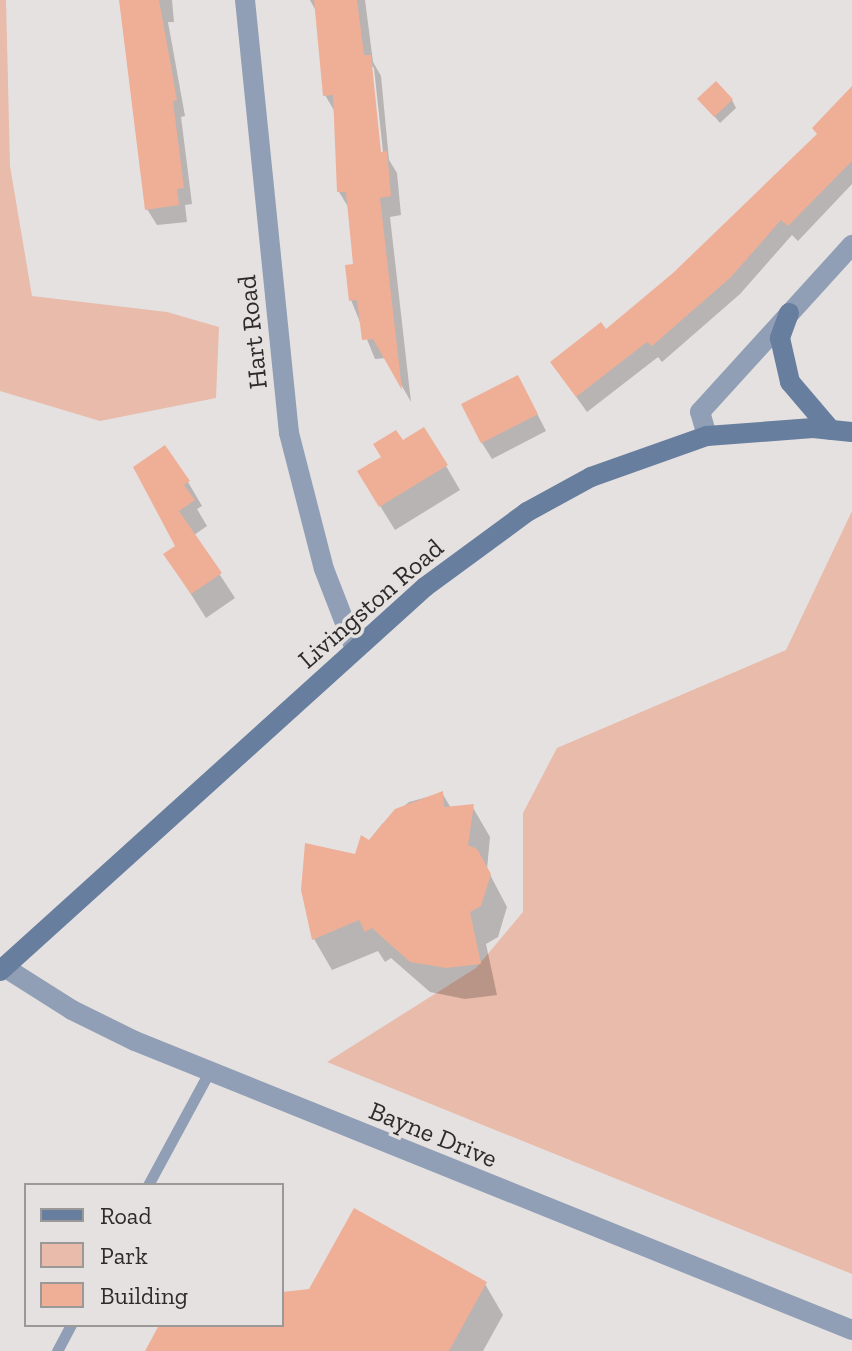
<!DOCTYPE html>
<html>
<head>
<meta charset="utf-8">
<style>
  body { margin:0 }
  #map { position:relative; width:852px; height:1351px; overflow:hidden; background:#e5e1e0; font-family:"Zilla Slab",serif }
  div>[style] { position:absolute }
  .green>* { inset:0; background:#e8bbab }
  .shadow>* { inset:0; background:#0003 }
  .building>* { inset:0; background:#efaf97; transform-origin:0 0 }
  .service>* { height:11px; margin:-5.5px; padding:0 5.5px; transform-origin:5.5px; border-radius:5.5px; background:#909fb5 }
  .minor>* { height:20px; margin:-10px; padding:0 10px; transform-origin:10px; border-radius:10px; background:#909fb5 }
  .secondary>* { height:20px; margin:-10px; padding:0 10px; transform-origin:10px; border-radius:10px; background:#687e9e }
  span { translate:-50% -50%; white-space:nowrap; text-align:center; line-height:1.15; -webkit-text-stroke:7px #e5e1e0; paint-order:stroke }
  .street-label { font-size:26px; color:#2d2c2b }
  .legend { position:absolute; left:24px; top:1183px; width:260px; height:144px; box-sizing:border-box; background:#e5e1e0; border:2px solid #9b9998; margin:0; padding:10px 14px; list-style:none; font-size:24px; color:#2d2c2b }
  .legend li { display:flex; align-items:center; gap:16px; height:40px }
  .legend b { width:40px; border:2px solid #9b9998 }
</style>
</head>
<body>
<div id="map">
  <div class="green">
    <i style="clip-path:polygon(0 0,6px 0,10px 166px,32px 296px,167px 312px,219px 327px,216px 398px,100px 421px,0 391px)"></i>
    <i style="clip-path:polygon(852px 511px,852px 1274px,327px 1062px,476px 968px,523px 912px,523px 813px,557px 748px,786px 650px)"></i>
  </div>
  <div class="shadow">
    <i style="clip-path:polygon(121px 0,172px 0,174px 22px,168px 22px,185px 116px,181px 117px,192px 204px,185px 205px,187px 222px,157px 225px,147px 209px)"></i>
    <i style="clip-path:polygon(evenodd,310px 0,365px 0,373px 62px,381px 76px,389px 160px,397px 173px,401px 215px,390px 217px,411px 402px,386px 358px,375px 359px,351px 300px,355px 266px,350px 210px,339px 192px,335px 112px,325px 95px,317px 13px,310px 0,370px 64px,374px 68px,384px 161px,380px 162px,370px 64px)"></i>
    <i style="clip-path:polygon(852px 89px,852px 184px,798px 241px,792px 235px,740px 294px,662px 362px,658px 357px,587px 412px,552px 363px,606px 332px,674px 275px,818px 135px)"></i>
    <i style="clip-path:polygon(700px 99px,732px 100px,736px 108px,720px 123px)"></i>
    <i style="clip-path:polygon(527px 394px,546px 431px,492px 459px,482px 443px)"></i>
    <i style="clip-path:polygon(446px 466px,460px 490px,395px 530px,374px 496px)"></i>
    <i style="clip-path:polygon(135px 468px,188px 482px,202px 506px,197px 509px,207px 526px,194px 535px,235px 598px,206px 618px,166px 555px,178px 546px)"></i>
    <i style="clip-path:polygon(442px 793px,451px 808px,472px 806px,490px 837px,487px 869px,507px 907px,498px 937px,486px 944px,497px 995px,465px 999px,430px 992px,391px 958px,385px 962px,378px 951px,332px 970px,314px 939px,303px 871px,356px 857px,382px 824px,409px 802px)"></i>
    <i style="clip-path:polygon(485px 1284px,503px 1315px,483px 1351px,147px 1351px,162px 1325px,282px 1325px,282px 1298px)"></i>
  </div>
  <div class="building">
    <i style="clip-path:polygon(119px 0,159px 0,177px 100px,173px 101px,184px 188px,177px 189px,179px 205px,145px 210px)"></i>
    <i style="clip-path:polygon(314px 0,357px 0,364px 55px,371px 55px,381px 152px,387px 151px,391px 196px,380px 198px,402px 390px,373px 339px,362px 340px,357px 300px,349px 301px,345px 265px,353px 264px,346px 192px,337px 192px,333px 95px,323px 96px)"></i>
    <i style="left:716px;top:81px;width:25px;height:26px;rotate:47deg"></i>
    <i style="clip-path:polygon(852px 86px,852px 161px,788px 226px,781px 220px,731px 277px,652px 346px,647px 342px,576px 397px,550px 362px,601px 322px,606px 329px,673px 273px,817px 134px,812px 128px)"></i>
    <i style="left:518px;top:375px;width:44px;height:64px;rotate:63deg"></i>
    <i style="clip-path:polygon(424px 427px,448px 465px,379px 507px,357px 471px,381px 457px,373px 444px,396px 430px,403px 440px)"></i>
    <i style="clip-path:polygon(165px 445px,190px 481px,184px 485px,195px 500px,179px 511px,222px 573px,191px 594px,163px 554px,175px 546px,133px 467px)"></i>
    <i style="clip-path:polygon(443px 791px,444px 807px,474px 804px,468px 845px,477px 849px,491px 874px,481px 906px,470px 912px,481px 964px,446px 968px,410px 962px,372px 928px,365px 932px,359px 920px,312px 940px,301px 890px,305px 843px,355px 854px,361px 835px,369px 840px,395px 809px)"></i>
    <i style="clip-path:polygon(354px 1208px,487px 1282px,449px 1351px,145px 1351px,159px 1325px,282px 1325px,282px 1292px,309px 1289px)"></i>
  </div>
  <div class="service">
    <i style="left:148px;top:1185px;width:128px;rotate:-61.6deg"></i>
    <i style="left:57px;top:1351px;width:30px;rotate:-62deg"></i>
  </div>
  <div class="minor">
    <i style="left:245px;top:0;width:435px;rotate:84.2deg"></i>
    <i style="left:289px;top:433px;width:140px;rotate:75.6deg"></i>
    <i style="left:324px;top:569px;width:86px;rotate:68.8deg"></i>
    <i style="left:707px;top:436px;width:25px;rotate:-106deg"></i>
    <i style="left:700px;top:412px;width:226px;rotate:-47.7deg"></i>
    <i style="left:4px;top:967px;width:80px;rotate:32.3deg"></i>
    <i style="left:72px;top:1010px;width:70px;rotate:26.2deg"></i>
    <i style="left:135px;top:1041px;width:773px;rotate:21.95deg"></i>
  </div>
  <div class="secondary">
    <i style="left:789px;top:313px;width:27px;rotate:110deg"></i>
    <i style="left:780px;top:338px;width:45px;rotate:77.2deg"></i>
    <i style="left:790px;top:382px;width:63px;rotate:49.5deg"></i>
    <i style="left:0;top:971px;width:573px;rotate:-42.1deg"></i>
    <i style="left:425px;top:587px;width:127px;rotate:-36.3deg"></i>
    <i style="left:527px;top:512px;width:73px;rotate:-28.7deg"></i>
    <i style="left:591px;top:477px;width:123px;rotate:-19.5deg"></i>
    <i style="left:707px;top:436px;width:106px;rotate:-4.3deg"></i>
    <i style="left:813px;top:428px;width:39px;rotate:6deg"></i>
  </div>
  <div class="street-label">
    <span style="left:253px;top:332px;rotate:-96deg">Hart Road</span>
    <span style="left:371px;top:604px;rotate:-41deg">Livingston Road</span>
    <span style="left:433px;top:1135px;rotate:22deg">Bayne Drive</span>
  </div>
  <ul class="legend">
  <li><b style="height:10px;background:#687e9e"></b>Road</li>
  <li><b style="height:22px;background:#e8bbab"></b>Park</li>
  <li><b style="height:22px;background:#efaf97"></b>Building</li>
  </ul>
</div>
</body>
</html>
